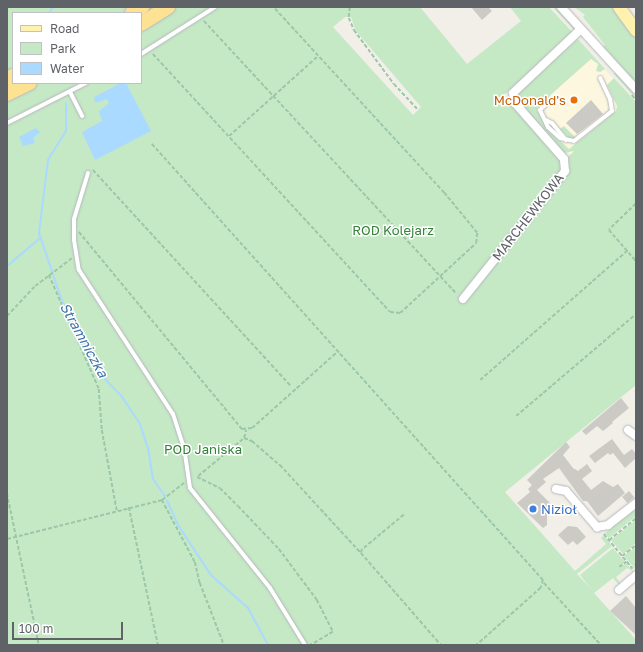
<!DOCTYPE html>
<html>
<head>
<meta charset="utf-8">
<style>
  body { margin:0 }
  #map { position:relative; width:643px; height:652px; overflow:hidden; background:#f1efe8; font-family:"Golos Text",sans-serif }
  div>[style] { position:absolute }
  .commercial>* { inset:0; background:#fef7e0; transform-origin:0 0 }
  .green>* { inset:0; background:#c5e8c5 }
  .water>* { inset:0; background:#aadaff }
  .stream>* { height:2px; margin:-1px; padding:0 1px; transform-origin:1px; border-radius:1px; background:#aadaff }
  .building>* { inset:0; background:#cccac5; transform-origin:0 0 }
  .path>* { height:1.5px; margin-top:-0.75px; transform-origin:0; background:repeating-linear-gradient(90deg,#9cc7a9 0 4px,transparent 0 6px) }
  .roads { filter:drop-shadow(0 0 1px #b5b8bc) drop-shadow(0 0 1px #b5b8bc) }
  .service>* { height:4px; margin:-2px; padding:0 2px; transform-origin:2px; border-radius:2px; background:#fff }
  .minor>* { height:8px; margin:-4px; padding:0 4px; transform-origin:4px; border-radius:4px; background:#fff }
  .primary>* { height:12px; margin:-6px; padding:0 6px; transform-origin:6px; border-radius:6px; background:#fff2af }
  .motorway>* { height:14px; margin:-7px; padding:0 7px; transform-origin:7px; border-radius:7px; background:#fde293 }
  .dots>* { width:11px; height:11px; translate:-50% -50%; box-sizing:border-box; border:2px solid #fff; border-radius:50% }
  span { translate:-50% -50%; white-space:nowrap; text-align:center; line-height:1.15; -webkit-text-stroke:3px #fff; paint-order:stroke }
  .food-label { font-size:13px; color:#c56008 }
  .right { translate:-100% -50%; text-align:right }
  .street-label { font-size:13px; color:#5f6368 }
  .park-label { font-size:13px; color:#348238 }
  .shop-label { font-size:13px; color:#366cbe }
  .left { translate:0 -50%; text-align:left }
  .water-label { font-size:14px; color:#4174aa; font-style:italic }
  .frame { position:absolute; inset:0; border:8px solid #5f6368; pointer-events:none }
  .legend { position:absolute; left:12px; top:12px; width:130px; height:72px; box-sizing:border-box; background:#fff; border:1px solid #bfc1c3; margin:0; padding:5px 7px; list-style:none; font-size:12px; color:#5f6368 }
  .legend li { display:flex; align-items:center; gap:8px; height:20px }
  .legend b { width:20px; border:1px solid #bfc1c3 }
  .scale { position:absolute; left:12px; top:622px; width:111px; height:18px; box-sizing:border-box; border:2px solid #5f6368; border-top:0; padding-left:5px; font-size:12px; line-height:14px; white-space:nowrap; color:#5f6368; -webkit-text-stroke:3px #fff; paint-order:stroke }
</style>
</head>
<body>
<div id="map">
  <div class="commercial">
    <i style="left:581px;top:43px;width:78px;height:83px;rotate:48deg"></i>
  </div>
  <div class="green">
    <i style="clip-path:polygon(evenodd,7px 7px,420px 7px,467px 64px,521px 21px,510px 7px,549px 7px,573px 33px,503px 96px,562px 162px,561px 170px,458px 299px,463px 303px,565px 176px,565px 160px,574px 151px,565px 153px,558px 149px,514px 94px,578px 39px,605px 69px,600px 72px,596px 71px,598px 64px,591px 59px,538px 106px,537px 111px,546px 127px,569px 149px,616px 111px,617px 106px,607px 85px,614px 78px,636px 102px,636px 385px,505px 492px,575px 571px,606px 544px,601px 538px,604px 535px,612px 546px,577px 574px,592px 590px,580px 575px,613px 548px,625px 562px,620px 567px,626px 563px,634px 572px,627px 568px,616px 577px,621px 584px,620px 586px,613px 578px,594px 593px,636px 640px,636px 645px,7px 645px,7px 7px,13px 13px,141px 13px,141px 83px,13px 83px,13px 13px,7px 7px,345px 17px,351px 17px,356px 31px,421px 107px,413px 115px,333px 27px,345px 17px)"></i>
    <i style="clip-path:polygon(553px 7px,556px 7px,576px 28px,575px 31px)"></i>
    <i style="clip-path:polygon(574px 7px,613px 7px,636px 37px,636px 84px,603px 47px,605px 45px,583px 17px,585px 15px)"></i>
    <i style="clip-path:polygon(613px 73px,618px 74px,636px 97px,632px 94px)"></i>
    <i style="clip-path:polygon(564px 126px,576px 138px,569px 138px,560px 129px)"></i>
    <i style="clip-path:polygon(636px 509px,636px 516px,609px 538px,605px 533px)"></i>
    <i style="clip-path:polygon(636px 520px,636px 543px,623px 554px,611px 540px)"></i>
    <i style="clip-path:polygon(636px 547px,636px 570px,624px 556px)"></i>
  </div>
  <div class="water">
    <i style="clip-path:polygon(121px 83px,126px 83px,151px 131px,95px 160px,82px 132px,102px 121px,99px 111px,109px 103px,107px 99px,95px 103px,94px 97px)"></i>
    <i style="clip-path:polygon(36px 128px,40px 132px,33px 138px,35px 143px,23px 146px,19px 137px)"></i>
  </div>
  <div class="stream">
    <i style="left:49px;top:13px;width:7px;rotate:-56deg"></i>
    <i style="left:66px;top:103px;width:28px;rotate:90deg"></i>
    <i style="left:66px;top:131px;width:34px;rotate:122deg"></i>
    <i style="left:48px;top:160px;width:74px;rotate:97deg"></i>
    <i style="left:39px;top:233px;width:72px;rotate:71.3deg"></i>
    <i style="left:62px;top:301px;width:38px;rotate:62deg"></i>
    <i style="left:80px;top:335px;width:48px;rotate:61.3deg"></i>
    <i style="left:103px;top:377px;width:28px;rotate:46deg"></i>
    <i style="left:122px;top:397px;width:32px;rotate:56deg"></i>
    <i style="left:140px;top:424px;width:25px;rotate:72deg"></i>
    <i style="left:148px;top:448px;width:31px;rotate:81deg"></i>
    <i style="left:153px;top:479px;width:21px;rotate:55deg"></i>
    <i style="left:7px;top:266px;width:43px;rotate:-40.3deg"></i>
    <i style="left:167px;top:501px;width:26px;rotate:65deg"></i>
    <i style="left:178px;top:525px;width:60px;rotate:56.6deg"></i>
    <i style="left:211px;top:575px;width:50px;rotate:41.7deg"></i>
    <i style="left:248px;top:608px;width:42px;rotate:61.6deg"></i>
  </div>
  <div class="building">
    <i style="clip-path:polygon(471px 7px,488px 7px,492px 11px,482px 20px)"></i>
    <i style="clip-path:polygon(591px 100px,603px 114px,577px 134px,566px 123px)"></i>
    <i style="clip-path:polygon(621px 398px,629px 408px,612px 422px,613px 423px,603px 431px,597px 426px,586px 435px,582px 431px)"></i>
    <i style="clip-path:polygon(612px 439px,624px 455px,632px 449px,636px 454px,636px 458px,625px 468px,613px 453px,610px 455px,608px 453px,595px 463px,589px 456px)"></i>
    <i style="clip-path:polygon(566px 442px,570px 447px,563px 455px,573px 468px,578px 471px,587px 464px,592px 471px,582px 479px,591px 490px,603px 481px,613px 487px,618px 484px,625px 493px,598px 516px,587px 501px,583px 501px,559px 468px,543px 479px,546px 482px,537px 490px,554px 507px,547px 514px,547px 525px,543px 528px,517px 503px,530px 492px,528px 489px,532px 485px,527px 480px)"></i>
    <i style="left:629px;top:491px;width:8px;height:9px;rotate:50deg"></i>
    <i style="clip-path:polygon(568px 526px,577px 527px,586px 537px,577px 545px,573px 541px,568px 545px,558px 535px)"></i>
    <i style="clip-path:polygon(626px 596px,636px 608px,636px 635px,610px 611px)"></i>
  </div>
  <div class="path">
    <i style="left:350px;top:7px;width:11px;rotate:95deg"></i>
    <i style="left:349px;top:18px;width:13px;rotate:67deg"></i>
    <i style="left:354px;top:30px;width:67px;rotate:53.5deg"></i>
    <i style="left:394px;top:84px;width:35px;rotate:47deg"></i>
    <i style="left:204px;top:21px;width:372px;rotate:47.2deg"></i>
    <i style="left:153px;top:54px;width:350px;rotate:47.4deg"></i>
    <i style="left:390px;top:312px;width:10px;rotate:6deg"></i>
    <i style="left:400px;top:313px;width:103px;rotate:-42.6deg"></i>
    <i style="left:476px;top:243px;width:10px;rotate:-84deg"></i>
    <i style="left:477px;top:233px;width:52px;rotate:-129.5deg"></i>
    <i style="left:444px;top:193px;width:253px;rotate:-132.6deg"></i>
    <i style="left:632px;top:95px;width:6px;rotate:51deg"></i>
    <i style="left:229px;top:136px;width:120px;rotate:-42deg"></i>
    <i style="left:152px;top:144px;width:586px;rotate:48.11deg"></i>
    <i style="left:543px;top:580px;width:8px;rotate:104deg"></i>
    <i style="left:541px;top:588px;width:86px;rotate:138.3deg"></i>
    <i style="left:93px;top:170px;width:292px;rotate:47.5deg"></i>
    <i style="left:636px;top:204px;width:37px;rotate:136deg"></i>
    <i style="left:609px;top:230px;width:41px;rotate:48.9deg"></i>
    <i style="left:79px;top:232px;width:256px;rotate:50.4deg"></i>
    <i style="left:242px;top:429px;width:10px;rotate:-6deg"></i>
    <i style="left:252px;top:428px;width:114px;rotate:-41.8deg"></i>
    <i style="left:49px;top:275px;width:124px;rotate:66.3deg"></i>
    <i style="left:99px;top:389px;width:41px;rotate:85.8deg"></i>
    <i style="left:102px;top:430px;width:82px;rotate:79.5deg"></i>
    <i style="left:7px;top:316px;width:41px;rotate:-47deg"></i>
    <i style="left:35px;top:286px;width:46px;rotate:-37.1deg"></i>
    <i style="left:480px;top:380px;width:196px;rotate:-41.3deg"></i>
    <i style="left:516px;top:416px;width:157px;rotate:-40.4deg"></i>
    <i style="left:244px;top:438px;width:9px;rotate:21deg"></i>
    <i style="left:252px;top:441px;width:37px;rotate:41deg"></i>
    <i style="left:280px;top:465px;width:120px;rotate:47.4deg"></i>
    <i style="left:198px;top:476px;width:60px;rotate:-39.6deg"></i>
    <i style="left:244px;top:438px;width:8px;rotate:-76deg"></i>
    <i style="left:197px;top:477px;width:25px;rotate:26deg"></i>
    <i style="left:220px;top:488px;width:25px;rotate:45deg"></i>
    <i style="left:238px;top:506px;width:59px;rotate:46.4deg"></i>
    <i style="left:279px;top:549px;width:64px;rotate:53.3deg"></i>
    <i style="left:317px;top:600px;width:36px;rotate:63deg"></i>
    <i style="left:333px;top:632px;width:26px;rotate:149deg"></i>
    <i style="left:7px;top:493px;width:155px;rotate:78.1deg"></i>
    <i style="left:162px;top:500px;width:70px;rotate:62deg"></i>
    <i style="left:195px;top:562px;width:22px;rotate:77deg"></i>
    <i style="left:200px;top:583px;width:66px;rotate:68.8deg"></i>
    <i style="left:129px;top:507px;width:141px;rotate:78.1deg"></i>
    <i style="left:404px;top:515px;width:55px;rotate:140.2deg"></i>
    <i style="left:362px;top:550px;width:3px;rotate:108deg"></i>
    <i style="left:361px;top:553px;width:122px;rotate:49deg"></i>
    <i style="left:604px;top:534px;width:45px;rotate:50.4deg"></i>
    <i style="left:7px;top:539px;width:160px;rotate:-14.1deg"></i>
    <i style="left:162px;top:500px;width:28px;rotate:-38deg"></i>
    <i style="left:609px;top:540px;width:35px;rotate:-39deg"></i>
    <i style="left:622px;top:556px;width:18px;rotate:-38deg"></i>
    <i style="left:619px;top:567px;width:9px;rotate:-36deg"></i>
    <i style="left:544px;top:583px;width:84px;rotate:47.4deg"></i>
  </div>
  <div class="roads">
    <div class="service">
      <i style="left:141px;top:54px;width:88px;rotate:-32.4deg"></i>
      <i style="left:70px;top:92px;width:27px;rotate:63deg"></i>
      <i style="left:550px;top:100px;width:14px;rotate:135deg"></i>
      <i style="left:540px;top:110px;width:19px;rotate:65deg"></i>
      <i style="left:548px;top:127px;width:16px;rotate:43deg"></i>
      <i style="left:560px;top:138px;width:14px;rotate:12deg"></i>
      <i style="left:574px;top:141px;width:48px;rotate:-38.3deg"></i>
      <i style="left:612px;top:111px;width:12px;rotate:-99deg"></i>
      <i style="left:610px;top:99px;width:23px;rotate:-115deg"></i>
      <i style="left:546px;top:120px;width:7px;rotate:27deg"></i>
      <i style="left:552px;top:123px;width:22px;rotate:51deg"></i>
      <i style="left:7px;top:123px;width:89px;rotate:-26.9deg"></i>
      <i style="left:88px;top:173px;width:48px;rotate:106.9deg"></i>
      <i style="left:74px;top:219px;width:21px;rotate:90deg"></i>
      <i style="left:74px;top:240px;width:30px;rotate:81deg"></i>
      <i style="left:79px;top:270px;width:172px;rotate:56.9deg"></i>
      <i style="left:173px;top:414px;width:35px;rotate:72deg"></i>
      <i style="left:184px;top:447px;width:41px;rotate:81.7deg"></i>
      <i style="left:190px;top:488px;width:128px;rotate:51.3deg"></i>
      <i style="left:270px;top:588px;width:67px;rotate:58.4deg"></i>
    </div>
    <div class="minor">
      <i style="left:561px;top:7px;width:111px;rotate:47.6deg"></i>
      <i style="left:463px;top:299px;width:164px;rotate:-51.4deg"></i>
      <i style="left:565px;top:171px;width:12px;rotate:-95deg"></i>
      <i style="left:564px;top:159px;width:74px;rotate:-131.2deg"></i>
      <i style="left:515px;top:103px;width:10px;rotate:-101deg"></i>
      <i style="left:513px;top:93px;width:93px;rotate:-43.3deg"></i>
      <i style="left:628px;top:430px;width:10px;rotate:37deg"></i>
      <i style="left:556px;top:489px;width:10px;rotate:11deg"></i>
      <i style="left:566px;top:491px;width:48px;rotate:49.3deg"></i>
      <i style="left:597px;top:527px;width:11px;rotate:-10deg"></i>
      <i style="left:608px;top:525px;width:36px;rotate:-38deg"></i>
      <i style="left:619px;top:590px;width:23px;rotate:-41deg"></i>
    </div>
    <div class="primary">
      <i style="left:619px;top:7px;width:29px;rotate:54deg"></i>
    </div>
    <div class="motorway">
      <i style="left:132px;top:13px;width:12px;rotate:-31deg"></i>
      <i style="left:141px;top:24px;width:32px;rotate:-32deg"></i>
      <i style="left:7px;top:79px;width:7px;rotate:-27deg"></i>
      <i style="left:7px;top:94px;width:25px;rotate:-26deg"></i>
    </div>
  </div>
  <div class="dots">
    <i style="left:574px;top:100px;background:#e8710a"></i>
    <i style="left:533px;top:509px;background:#3f7fe0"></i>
  </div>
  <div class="food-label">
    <span class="right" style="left:566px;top:100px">McDonald's</span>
  </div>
  <div class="street-label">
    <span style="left:528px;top:217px;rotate:-52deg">MARCHEWKOWA</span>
  </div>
  <div class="park-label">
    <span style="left:393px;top:230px">ROD Kolejarz</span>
    <span style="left:203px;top:449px">POD Janiska</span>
  </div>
  <div class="shop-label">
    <span class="left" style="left:541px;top:509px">Nizioł</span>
  </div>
  <div class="water-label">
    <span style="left:84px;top:340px;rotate:61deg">Stramniczka</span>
  </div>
  <div class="frame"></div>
  <ul class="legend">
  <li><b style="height:5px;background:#fff2af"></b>Road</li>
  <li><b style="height:11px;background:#c5e8c5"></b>Park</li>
  <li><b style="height:11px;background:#aadaff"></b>Water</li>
  </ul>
  <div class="scale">100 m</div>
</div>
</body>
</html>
